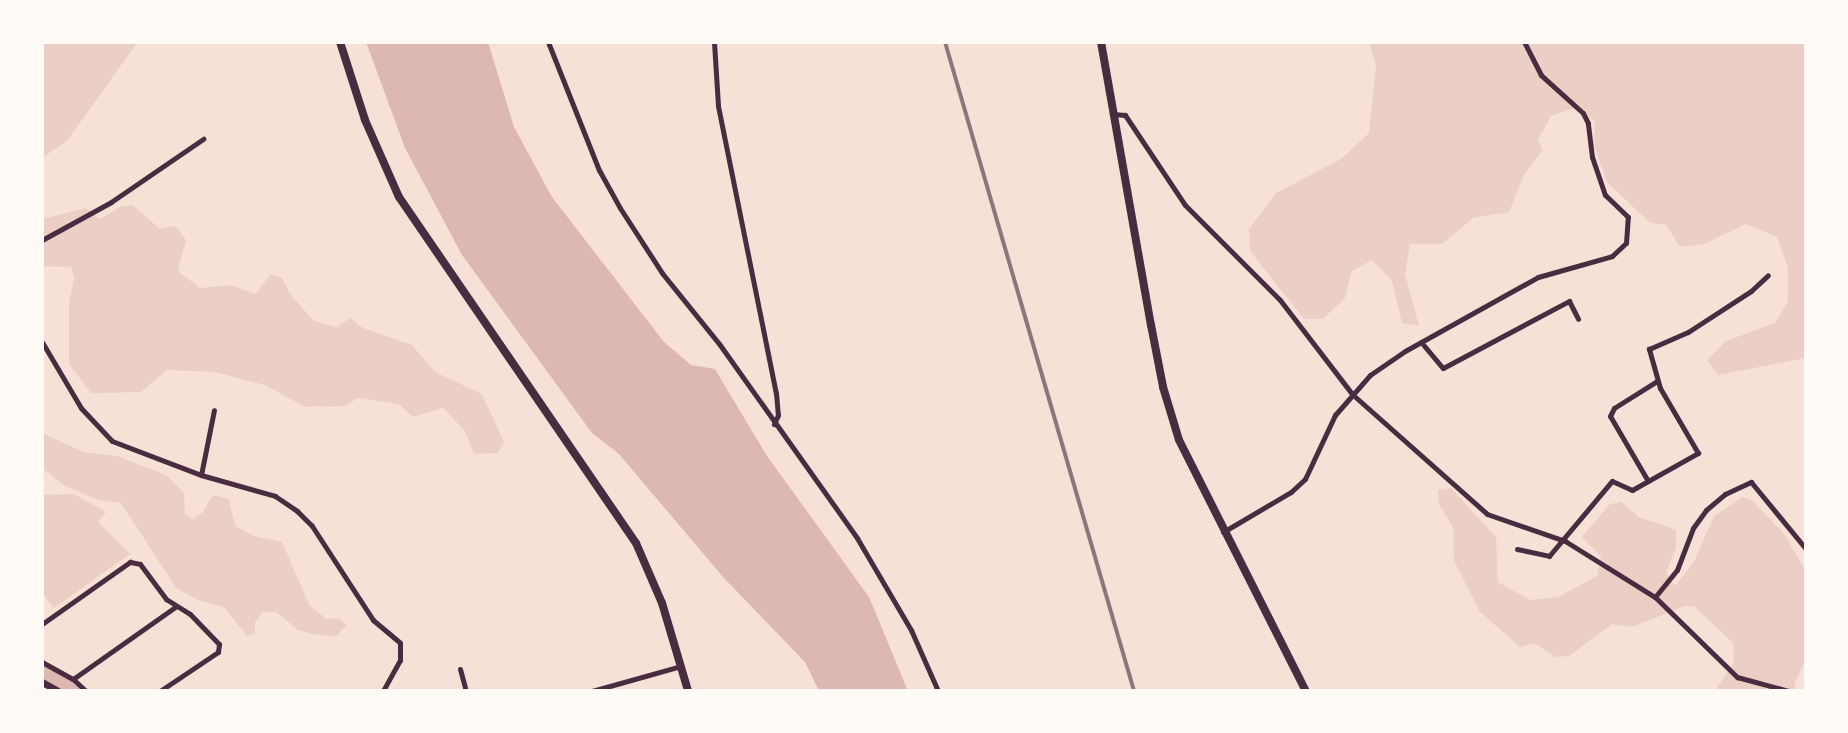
<!DOCTYPE html>
<html>
<head>
<meta charset="utf-8">
<style>
  body { margin:0 }
  #map { position:relative; width:1848px; height:733px; overflow:hidden; background:#f7e1d7; font-family:Merriweather,serif }
  div>[style] { position:absolute }
  .green>* { inset:0; background:#ebcfc5 }
  .water>* { inset:0; background:#dcb8b0 }
  .river>* { height:21px; margin:-10.5px; padding:0 10.5px; transform-origin:10.5px; border-radius:10.5px; background:#dcb8b0 }
  .minor>* { height:5px; margin:-2.5px; padding:0 2.5px; transform-origin:2.5px; border-radius:2.5px; background:#4a2c40 }
  .tertiary>* { height:7px; margin:-3.5px; padding:0 3.5px; transform-origin:3.5px; border-radius:3.5px; background:#4a2c40 }
  .secondary>* { height:8px; margin:-4px; padding:0 4px; transform-origin:4px; border-radius:4px; background:#4a2c40 }
  .primary>* { height:8px; margin:-4px; padding:0 4px; transform-origin:4px; border-radius:4px; background:#4a2c40 }
  .rail>* { height:4px; margin:-2px; padding:0 2px; transform-origin:2px; border-radius:2px; background:#8f747c }
  span { translate:-50% -50%; white-space:nowrap; text-align:center; line-height:1.15; -webkit-text-stroke:6px #fffaf5; paint-order:stroke }
  .frame { position:absolute; inset:0; border:44px solid #fffaf5; pointer-events:none }
</style>
</head>
<body>
<div id="map">
  <div class="green">
    <i style="clip-path:polygon(42px 42px,137px 43px,67px 141px,42px 158px)"></i>
    <i style="clip-path:polygon(1369px 42px,1806px 42px,1806px 358px,1718px 375px,1707px 360px,1726px 341px,1775px 323px,1788px 301px,1788px 268px,1777px 237px,1746px 224px,1704px 244px,1680px 247px,1666px 225px,1650px 223px,1607px 182px,1594px 145px,1595px 121px,1577px 107px,1551px 116px,1538px 140px,1543px 150px,1524px 175px,1509px 212px,1473px 218px,1442px 244px,1410px 244px,1405px 274px,1419px 326px,1402px 323px,1392px 281px,1372px 260px,1352px 271px,1345px 298px,1323px 319px,1304px 319px,1250px 251px,1249px 229px,1276px 193px,1341px 159px,1369px 133px,1376px 66px)"></i>
    <i style="clip-path:polygon(133px 205px,160px 229px,176px 226px,186px 240px,178px 271px,200px 288px,231px 285px,255px 294px,271px 274px,282px 278px,291px 295px,314px 321px,337px 327px,350px 318px,363px 328px,412px 345px,435px 372px,482px 394px,504px 442px,498px 453px,474px 454px,465px 431px,443px 408px,413px 417px,399px 404px,358px 398px,345px 406px,305px 407px,265px 385px,215px 372px,167px 370px,141px 392px,91px 393px,69px 364px,69px 304px,74px 278px,71px 267px,42px 266px,42px 216px,47px 218px,86px 208px,100px 219px,122px 206px)"></i>
    <i style="clip-path:polygon(42px 433px,84px 452px,117px 456px,166px 475px,184px 493px,185px 514px,193px 519px,203px 512px,213px 495px,229px 499px,235px 526px,254px 536px,282px 542px,310px 606px,327px 619px,339px 618px,347px 625px,336px 636px,317px 635px,298px 630px,276px 612px,263px 612px,255px 622px,255px 633px,247px 636px,224px 607px,198px 600px,176px 588px,121px 503px,96px 499px,65px 486px,42px 468px)"></i>
    <i style="clip-path:polygon(1451px 488px,1496px 537px,1498px 582px,1530px 600px,1558px 597px,1597px 576px,1601px 557px,1582px 537px,1610px 504px,1621px 502px,1639px 517px,1676px 530px,1676px 548px,1666px 573px,1675px 586px,1694px 562px,1714px 516px,1743px 497px,1753px 501px,1784px 534px,1806px 571px,1806px 659px,1795px 682px,1795px 691px,1715px 691px,1734px 662px,1733px 643px,1695px 607px,1685px 606px,1632px 627px,1612px 624px,1569px 656px,1556px 657px,1534px 643px,1520px 647px,1480px 612px,1454px 561px,1453px 528px,1439px 504px,1438px 490px)"></i>
    <i style="clip-path:polygon(74px 494px,106px 512px,98px 522px,130px 554px,54px 608px,42px 593px,42px 495px)"></i>
  </div>
  <div class="water">
    <i style="clip-path:polygon(366px 42px,488px 42px,514px 127px,552px 197px,664px 342px,691px 365px,715px 369px,767px 456px,869px 597px,908px 691px,819px 691px,805px 662px,723px 577px,619px 454px,592px 433px,462px 255px,405px 148px)"></i>
  </div>
  <div class="river">
    <i style="left:42px;top:673px;width:36px;rotate:30deg"></i>
  </div>
  <div class="minor">
    <i style="left:548px;top:42px;width:138px;rotate:68.3deg"></i>
    <i style="left:599px;top:170px;width:43px;rotate:61.1deg"></i>
    <i style="left:620px;top:208px;width:77px;rotate:57.1deg"></i>
    <i style="left:662px;top:273px;width:92px;rotate:51.1deg"></i>
    <i style="left:720px;top:345px;width:237px;rotate:54.6deg"></i>
    <i style="left:857px;top:538px;width:107px;rotate:59.6deg"></i>
    <i style="left:911px;top:630px;width:67px;rotate:66.1deg"></i>
    <i style="left:714px;top:42px;width:64px;rotate:86.4deg"></i>
    <i style="left:718px;top:106px;width:293px;rotate:78.6deg"></i>
    <i style="left:776px;top:393px;width:22px;rotate:85deg"></i>
    <i style="left:778px;top:415px;width:10px;rotate:114deg"></i>
    <i style="left:1113px;top:114px;width:12px;rotate:5deg"></i>
    <i style="left:1125px;top:115px;width:108px;rotate:56.3deg"></i>
    <i style="left:1185px;top:205px;width:134px;rotate:45deg"></i>
    <i style="left:1280px;top:300px;width:118px;rotate:52.5deg"></i>
    <i style="left:1352px;top:394px;width:181px;rotate:41.6deg"></i>
    <i style="left:1487px;top:514px;width:83px;rotate:19.1deg"></i>
    <i style="left:1565px;top:541px;width:106px;rotate:31.9deg"></i>
    <i style="left:1655px;top:597px;width:115px;rotate:44.3deg"></i>
    <i style="left:1737px;top:677px;width:54px;rotate:15.1deg"></i>
    <i style="left:42px;top:240px;width:79px;rotate:-28.8deg"></i>
    <i style="left:111px;top:202px;width:112px;rotate:-34.4deg"></i>
    <i style="left:42px;top:342px;width:77px;rotate:59.4deg"></i>
    <i style="left:81px;top:408px;width:45px;rotate:46.8deg"></i>
    <i style="left:112px;top:441px;width:95px;rotate:20.9deg"></i>
    <i style="left:201px;top:475px;width:77px;rotate:15.8deg"></i>
    <i style="left:275px;top:496px;width:27px;rotate:34deg"></i>
    <i style="left:297px;top:511px;width:21px;rotate:45deg"></i>
    <i style="left:312px;top:526px;width:112px;rotate:57deg"></i>
    <i style="left:373px;top:620px;width:35px;rotate:40deg"></i>
    <i style="left:400px;top:643px;width:17px;rotate:90deg"></i>
    <i style="left:400px;top:660px;width:35px;rotate:119deg"></i>
    <i style="left:1421px;top:342px;width:34px;rotate:50deg"></i>
    <i style="left:1443px;top:368px;width:143px;rotate:-28deg"></i>
    <i style="left:1569px;top:301px;width:20px;rotate:63deg"></i>
    <i style="left:201px;top:475px;width:66px;rotate:-78.7deg"></i>
    <i style="left:1648px;top:481px;width:75px;rotate:-120.3deg"></i>
    <i style="left:1610px;top:416px;width:9px;rotate:-63deg"></i>
    <i style="left:1614px;top:408px;width:51px;rotate:-32.1deg"></i>
    <i style="left:1223px;top:532px;width:79px;rotate:-30.5deg"></i>
    <i style="left:1291px;top:492px;width:19px;rotate:-43deg"></i>
    <i style="left:1305px;top:479px;width:71px;rotate:-64.9deg"></i>
    <i style="left:1335px;top:415px;width:53px;rotate:-48.8deg"></i>
    <i style="left:1370px;top:375px;width:42px;rotate:-34.4deg"></i>
    <i style="left:1405px;top:351px;width:152px;rotate:-29.1deg"></i>
    <i style="left:1538px;top:277px;width:77px;rotate:-15.8deg"></i>
    <i style="left:1612px;top:256px;width:19px;rotate:-43deg"></i>
    <i style="left:1626px;top:243px;width:26px;rotate:-86deg"></i>
    <i style="left:1628px;top:217px;width:32px;rotate:-136deg"></i>
    <i style="left:1605px;top:195px;width:40px;rotate:-108.9deg"></i>
    <i style="left:1592px;top:157px;width:34px;rotate:-97deg"></i>
    <i style="left:1588px;top:123px;width:11px;rotate:-117deg"></i>
    <i style="left:1583px;top:113px;width:57px;rotate:-137.9deg"></i>
    <i style="left:1541px;top:75px;width:37px;rotate:-117deg"></i>
    <i style="left:1517px;top:549px;width:33px;rotate:12deg"></i>
    <i style="left:1549px;top:556px;width:98px;rotate:-50deg"></i>
    <i style="left:1612px;top:481px;width:22px;rotate:24deg"></i>
    <i style="left:1632px;top:490px;width:76px;rotate:-29.3deg"></i>
    <i style="left:1698px;top:453px;width:75px;rotate:-120.3deg"></i>
    <i style="left:1660px;top:388px;width:41px;rotate:-105.8deg"></i>
    <i style="left:1649px;top:349px;width:43px;rotate:-23.6deg"></i>
    <i style="left:1688px;top:332px;width:75px;rotate:-33.1deg"></i>
    <i style="left:1751px;top:291px;width:23px;rotate:-43deg"></i>
    <i style="left:1655px;top:597px;width:35px;rotate:-51deg"></i>
    <i style="left:1677px;top:570px;width:45px;rotate:-69.1deg"></i>
    <i style="left:1693px;top:528px;width:22px;rotate:-54deg"></i>
    <i style="left:1706px;top:510px;width:25px;rotate:-40deg"></i>
    <i style="left:1725px;top:494px;width:29px;rotate:-25deg"></i>
    <i style="left:1751px;top:482px;width:87px;rotate:50.6deg"></i>
    <i style="left:42px;top:624px;width:108px;rotate:-35.2deg"></i>
    <i style="left:130px;top:562px;width:10px;rotate:11deg"></i>
    <i style="left:140px;top:564px;width:44px;rotate:53.4deg"></i>
    <i style="left:166px;top:599px;width:28px;rotate:32deg"></i>
    <i style="left:190px;top:614px;width:42px;rotate:46deg"></i>
    <i style="left:219px;top:644px;width:8px;rotate:97deg"></i>
    <i style="left:218px;top:652px;width:70px;rotate:146.1deg"></i>
    <i style="left:42px;top:662px;width:35px;rotate:29deg"></i>
    <i style="left:73px;top:679px;width:18px;rotate:43deg"></i>
    <i style="left:460px;top:669px;width:23px;rotate:75deg"></i>
    <i style="left:73px;top:679px;width:125px;rotate:-35.2deg"></i>
    <i style="left:592px;top:691px;width:92px;rotate:-15.7deg"></i>
  </div>
  <div class="tertiary">
    <i style="left:42px;top:682px;width:18px;rotate:29deg"></i>
  </div>
  <div class="secondary">
    <i style="left:1101px;top:42px;width:287px;rotate:80deg"></i>
    <i style="left:1151px;top:325px;width:63px;rotate:79deg"></i>
    <i style="left:1163px;top:387px;width:55px;rotate:73.2deg"></i>
    <i style="left:1179px;top:440px;width:281px;rotate:63.2deg"></i>
  </div>
  <div class="primary">
    <i style="left:340px;top:42px;width:82px;rotate:72.2deg"></i>
    <i style="left:365px;top:120px;width:84px;rotate:66.2deg"></i>
    <i style="left:399px;top:197px;width:419px;rotate:55.6deg"></i>
    <i style="left:636px;top:543px;width:65px;rotate:66.6deg"></i>
    <i style="left:662px;top:603px;width:92px;rotate:73.5deg"></i>
  </div>
  <div class="rail">
    <i style="left:945px;top:42px;width:676px;rotate:73.76deg"></i>
  </div>
  <div class="frame"></div>
</div>
</body>
</html>
